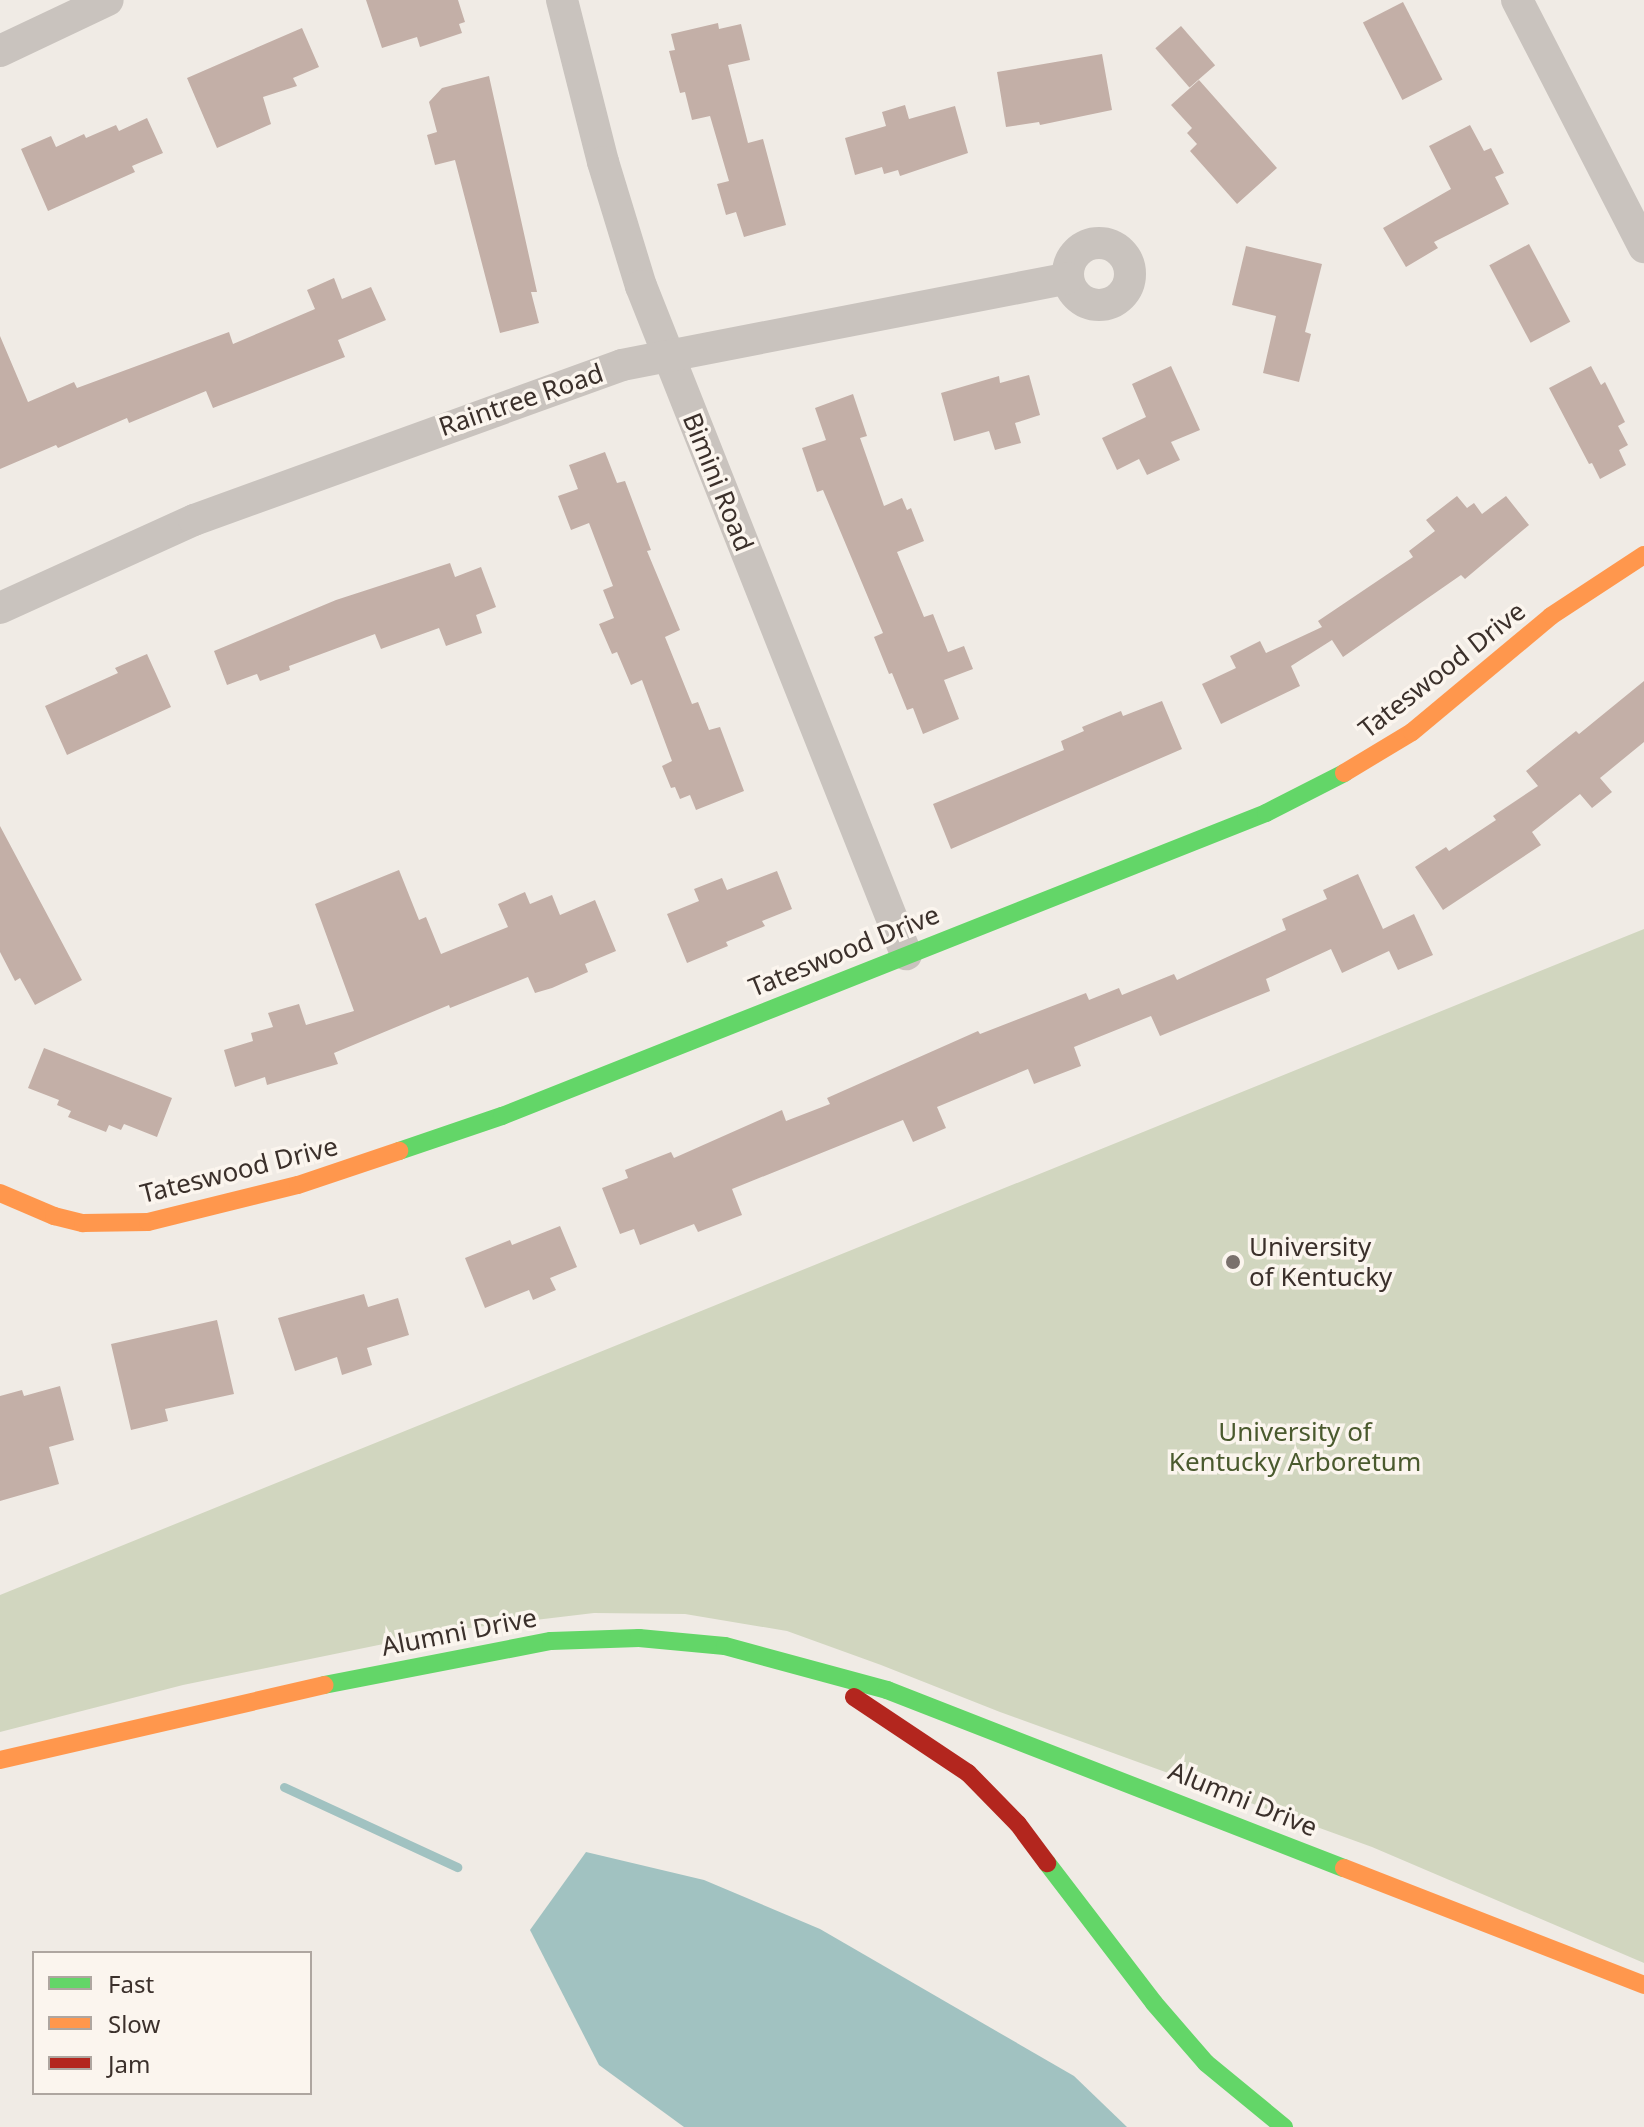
<!DOCTYPE html>
<html>
<head>
<meta charset="utf-8">
<style>
  body { margin:0 }
  #map { position:relative; width:1644px; height:2127px; overflow:hidden; background:#f0ebe5; font-family:"Noto Sans",sans-serif }
  div>[style] { position:absolute }
  .green>* { inset:0; background:#d1d6bf }
  .water>* { inset:0; background:#a1c2c1 }
  .stream>* { height:9px; margin:-4.5px; padding:0 4.5px; transform-origin:4.5px; border-radius:4.5px; background:#a1c2c1 }
  .building>* { inset:0; background:#c3afa7; transform-origin:0 0 }
  .street>* { height:32px; margin:-16px; padding:0 16px; transform-origin:16px; border-radius:16px; background:#c9c3be }
  .street>.ring { margin:-16px; padding:0; box-sizing:content-box; background:none; border:32px solid #c9c3be; border-radius:50% }
  .fast>* { height:18px; margin:-9px; padding:0 9px; transform-origin:9px; border-radius:9px; background:#63d668 }
  .slow>* { height:18px; margin:-9px; padding:0 9px; transform-origin:9px; border-radius:9px; background:#ff974d }
  .jam>* { height:18px; margin:-9px; padding:0 9px; transform-origin:9px; border-radius:9px; background:#b3261e }
  .dots>* { width:22px; height:22px; translate:-50% -50%; box-sizing:border-box; border:4px solid #fbf5ee; border-radius:50% }
  span { translate:-50% -50%; white-space:nowrap; text-align:center; line-height:1.15; -webkit-text-stroke:7px #fbf5ee; paint-order:stroke }
  .street-label { font-size:26px; color:#3b302b }
  .poi-label { font-size:26px; color:#3b302b }
  .left { translate:0 -50%; text-align:left }
  .park-label { font-size:26px; color:#4a5a2e }
  .legend { position:absolute; left:32px; top:1951px; width:280px; height:144px; box-sizing:border-box; background:#fbf5ee; border:2px solid #aea6a0; margin:0; padding:10px 14px; list-style:none; font-size:24px; color:#3b302b }
  .legend li { display:flex; align-items:center; gap:16px; height:40px }
  .legend b { width:40px; border:2px solid #aea6a0 }
</style>
</head>
<body>
<div id="map">
  <div class="green">
    <i style="clip-path:polygon(1644px 929px,1644px 1963px,1372px 1847px,1000px 1712px,881px 1665px,787px 1631px,685px 1614px,594px 1613px,452px 1630px,183px 1685px,0 1732px,0 1595px)"></i>
  </div>
  <div class="water">
    <i style="clip-path:polygon(586px 1852px,704px 1880px,820px 1929px,1074px 2076px,1127px 2127px,684px 2127px,599px 2065px,530px 1930px)"></i>
  </div>
  <div class="stream">
    <i style="left:284px;top:1787px;width:191px;rotate:24.8deg"></i>
  </div>
  <div class="building">
    <i style="clip-path:polygon(366px 0,458px 0,465px 22px,459px 24px,462px 33px,420px 47px,417px 37px,382px 48px)"></i>
    <i style="left:1403px;top:2px;width:87px;height:45px;rotate:63deg"></i>
    <i style="clip-path:polygon(718px 23px,719px 29px,741px 24px,750px 60px,728px 65px,748px 143px,763px 139px,786px 225px,744px 237px,736px 212px,726px 215px,717px 184px,729px 181px,710px 116px,692px 120px,685px 92px,680px 93px,669px 51px,675px 50px,671px 34px)"></i>
    <i style="left:1181px;top:26px;width:52px;height:34px;rotate:49deg"></i>
    <i style="clip-path:polygon(302px 28px,319px 67px,293px 78px,297px 86px,263px 97px,271px 124px,217px 148px,187px 78px)"></i>
    <i style="clip-path:polygon(1102px 54px,1112px 110px,1040px 125px,1039px 122px,1006px 127px,997px 72px)"></i>
    <i style="clip-path:polygon(489px 76px,537px 292px,531px 292px,539px 323px,500px 333px,455px 160px,435px 165px,427px 135px,437px 132px,429px 102px,442px 88px)"></i>
    <i style="clip-path:polygon(1199px 80px,1277px 168px,1237px 204px,1190px 151px,1197px 144px,1187px 133px,1192px 128px,1171px 105px)"></i>
    <i style="clip-path:polygon(905px 105px,909px 119px,955px 106px,968px 153px,900px 176px,898px 170px,884px 174px,882px 167px,855px 175px,845px 138px,886px 126px,882px 112px)"></i>
    <i style="clip-path:polygon(147px 118px,163px 153px,132px 166px,135px 172px,48px 211px,21px 149px,51px 136px,56px 147px,84px 134px,86px 138px,116px 125px,119px 131px)"></i>
    <i style="clip-path:polygon(1470px 125px,1484px 151px,1491px 148px,1504px 173px,1495px 177px,1509px 204px,1434px 242px,1438px 248px,1406px 267px,1383px 228px,1451px 189px,1429px 146px)"></i>
    <i style="left:1529px;top:244px;width:88px;height:45px;rotate:62deg"></i>
    <i style="clip-path:polygon(1246px 246px,1322px 264px,1305px 332px,1311px 334px,1299px 382px,1263px 373px,1276px 316px,1232px 305px)"></i>
    <i style="clip-path:polygon(334px 278px,342px 299px,371px 287px,386px 320px,338px 340px,345px 357px,213px 408px,206px 391px,129px 423px,127px 418px,58px 448px,56px 445px,0 469px,0 336px,28px 402px,74px 382px,77px 388px,229px 332px,233px 344px,315px 309px,307px 290px)"></i>
    <i style="clip-path:polygon(1171px 366px,1200px 430px,1171px 442px,1180px 460px,1147px 475px,1139px 459px,1117px 470px,1102px 438px,1146px 417px,1132px 384px)"></i>
    <i style="clip-path:polygon(1591px 366px,1601px 385px,1605px 382px,1625px 422px,1618px 426px,1628px 445px,1619px 450px,1626px 465px,1600px 479px,1592px 463px,1589px 464px,1549px 388px)"></i>
    <i style="clip-path:polygon(1029px 375px,1040px 415px,1015px 423px,1021px 443px,995px 450px,989px 431px,954px 441px,941px 393px,999px 376px,1000px 383px)"></i>
    <i style="clip-path:polygon(853px 394px,867px 436px,860px 438px,884px 506px,902px 498px,907px 510px,911px 508px,924px 541px,897px 552px,924px 617px,933px 614px,948px 652px,964px 646px,973px 669px,944px 680px,959px 719px,923px 734px,913px 708px,907px 710px,892px 673px,889px 674px,874px 637px,883px 633px,823px 490px,817px 492px,802px 448px,826px 440px,815px 408px)"></i>
    <i style="clip-path:polygon(605px 452px,617px 483px,625px 481px,651px 550px,647px 551px,680px 630px,665px 637px,692px 704px,698px 702px,709px 730px,720px 727px,744px 791px,696px 810px,690px 795px,680px 799px,675px 787px,671px 788px,662px 766px,672px 761px,642px 680px,631px 685px,617px 652px,612px 654px,599px 624px,614px 618px,603px 590px,613px 586px,589px 523px,571px 530px,558px 496px,578px 489px,569px 465px)"></i>
    <i style="clip-path:polygon(1457px 496px,1467px 508px,1474px 503px,1482px 514px,1506px 496px,1529px 525px,1465px 579px,1461px 575px,1343px 657px,1332px 640px,1291px 666px,1300px 686px,1221px 724px,1202px 684px,1236px 668px,1230px 656px,1260px 641px,1266px 653px,1322px 627px,1318px 621px,1413px 557px,1409px 551px,1435px 531px,1426px 520px)"></i>
    <i style="clip-path:polygon(450px 563px,455px 577px,481px 567px,496px 607px,476px 615px,482px 633px,446px 646px,439px 628px,381px 649px,375px 634px,289px 666px,290px 670px,260px 681px,257px 674px,227px 685px,214px 651px,336px 600px)"></i>
    <i style="clip-path:polygon(147px 654px,171px 707px,67px 755px,45px 706px,118px 673px,115px 668px)"></i>
    <i style="clip-path:polygon(1644px 681px,1644px 742px,1600px 778px,1612px 792px,1592px 808px,1580px 794px,1532px 832px,1541px 845px,1443px 910px,1415px 867px,1446px 847px,1449px 851px,1496px 820px,1493px 816px,1538px 786px,1526px 771px,1576px 731px,1579px 734px)"></i>
    <i style="clip-path:polygon(1162px 701px,1182px 749px,951px 849px,933px 804px,1064px 750px,1061px 741px,1084px 731px,1082px 727px,1121px 711px,1123px 716px)"></i>
    <i style="clip-path:polygon(0 826px,82px 980px,35px 1005px,20px 978px,15px 981px,0 952px)"></i>
    <i style="clip-path:polygon(399px 870px,419px 920px,426px 917px,441px 954px,508px 927px,498px 904px,525px 892px,530px 904px,552px 895px,560px 915px,595px 900px,616px 951px,585px 964px,588px 972px,552px 988px,535px 993px,528px 977px,450px 1008px,449px 1005px,334px 1053px,338px 1064px,267px 1085px,265px 1077px,235px 1087px,224px 1050px,253px 1041px,251px 1033px,273px 1027px,268px 1013px,299px 1004px,306px 1025px,354px 1011px,315px 904px)"></i>
    <i style="clip-path:polygon(777px 871px,792px 909px,762px 921px,765px 926px,726px 942px,728px 946px,687px 963px,667px 914px,699px 901px,694px 889px,722px 878px,727px 890px)"></i>
    <i style="clip-path:polygon(1358px 874px,1383px 929px,1414px 914px,1433px 955px,1398px 970px,1389px 951px,1342px 973px,1331px 949px,1266px 979px,1270px 991px,1160px 1036px,1151px 1016px,1074px 1047px,1081px 1066px,1034px 1084px,1028px 1069px,937px 1107px,946px 1128px,913px 1142px,903px 1120px,732px 1189px,742px 1215px,698px 1232px,694px 1224px,640px 1245px,634px 1229px,620px 1234px,602px 1188px,628px 1178px,625px 1170px,671px 1152px,674px 1158px,782px 1110px,786px 1121px,830px 1104px,827px 1098px,978px 1031px,980px 1034px,1086px 993px,1089px 1000px,1119px 988px,1122px 995px,1174px 974px,1177px 980px,1286px 930px,1282px 919px,1327px 899px,1323px 890px)"></i>
    <i style="clip-path:polygon(44px 1048px,172px 1098px,157px 1137px,124px 1124px,121px 1130px,109px 1125px,106px 1132px,68px 1117px,71px 1111px,57px 1105px,59px 1100px,28px 1088px)"></i>
    <i style="clip-path:polygon(560px 1226px,577px 1267px,550px 1278px,556px 1290px,533px 1300px,529px 1290px,485px 1308px,465px 1258px,510px 1240px,512px 1245px)"></i>
    <i style="clip-path:polygon(364px 1294px,368px 1307px,398px 1298px,409px 1335px,367px 1348px,372px 1365px,342px 1375px,337px 1357px,295px 1371px,278px 1318px)"></i>
    <i style="clip-path:polygon(217px 1320px,234px 1394px,165px 1409px,168px 1421px,131px 1430px,111px 1344px)"></i>
    <i style="clip-path:polygon(60px 1386px,74px 1440px,49px 1447px,59px 1484px,0 1501px,0 1396px,22px 1390px,24px 1396px)"></i>
  </div>
  <div class="street">
    <i style="left:562px;top:0;width:167px;rotate:75.8deg"></i>
    <i style="left:603px;top:162px;width:130px;rotate:73deg"></i>
    <i style="left:641px;top:286px;width:719px;rotate:68.36deg"></i>
    <i style="left:1517px;top:0;width:278px;rotate:62.8deg"></i>
    <i style="left:0;top:51px;width:119px;rotate:-25.3deg"></i>
    <i class="ring" style="left:1068px;top:243px;width:30px;height:30px"></i>
    <i style="left:0;top:608px;width:213px;rotate:-24.4deg"></i>
    <i style="left:194px;top:520px;width:455px;rotate:-19.9deg"></i>
    <i style="left:622px;top:365px;width:454px;rotate:-11deg"></i>
  </div>
  <div class="fast">
    <i style="left:399px;top:1151px;width:109px;rotate:-18.8deg"></i>
    <i style="left:502px;top:1116px;width:822px;rotate:-21.63deg"></i>
    <i style="left:1266px;top:813px;width:88px;rotate:-27.1deg"></i>
    <i style="left:324px;top:1685px;width:231px;rotate:-11deg"></i>
    <i style="left:551px;top:1641px;width:88px;rotate:-2deg"></i>
    <i style="left:639px;top:1638px;width:86px;rotate:5.3deg"></i>
    <i style="left:725px;top:1646px;width:168px;rotate:15.2deg"></i>
    <i style="left:887px;top:1690px;width:490px;rotate:21.3deg"></i>
    <i style="left:1047px;top:1863px;width:176px;rotate:52.6deg"></i>
    <i style="left:1154px;top:2003px;width:79px;rotate:49.1deg"></i>
    <i style="left:1206px;top:2063px;width:101px;rotate:39.4deg"></i>
  </div>
  <div class="slow">
    <i style="left:1344px;top:773px;width:79px;rotate:-31.1deg"></i>
    <i style="left:1412px;top:732px;width:181px;rotate:-39.8deg"></i>
    <i style="left:1551px;top:616px;width:111px;rotate:-33.3deg"></i>
    <i style="left:0;top:1193px;width:59px;rotate:23.1deg"></i>
    <i style="left:54px;top:1216px;width:30px;rotate:14deg"></i>
    <i style="left:83px;top:1223px;width:65px;rotate:-0.9deg"></i>
    <i style="left:148px;top:1222px;width:154px;rotate:-13.9deg"></i>
    <i style="left:298px;top:1185px;width:107px;rotate:-18.6deg"></i>
    <i style="left:0;top:1760px;width:333px;rotate:-13deg"></i>
    <i style="left:1344px;top:1868px;width:322px;rotate:21.3deg"></i>
  </div>
  <div class="jam">
    <i style="left:854px;top:1697px;width:137px;rotate:33.7deg"></i>
    <i style="left:968px;top:1773px;width:71px;rotate:45.6deg"></i>
    <i style="left:1018px;top:1824px;width:49px;rotate:53.4deg"></i>
  </div>
  <div class="dots">
    <i style="left:1233px;top:1262px;background:#7a716c"></i>
  </div>
  <div class="street-label">
    <span style="left:521px;top:400px;rotate:-19deg">Raintree Road</span>
    <span style="left:718px;top:482px;rotate:68deg">Bimini Road</span>
    <span style="left:1442px;top:670px;rotate:-38deg">Tateswood Drive</span>
    <span style="left:844px;top:951px;rotate:-22deg">Tateswood Drive</span>
    <span style="left:239px;top:1170px;rotate:-14deg">Tateswood Drive</span>
    <span style="left:459px;top:1632px;rotate:-11deg">Alumni Drive</span>
    <span style="left:1243px;top:1799px;rotate:22deg">Alumni Drive</span>
  </div>
  <div class="poi-label">
    <span class="left" style="left:1249px;top:1262px">University<br>of Kentucky</span>
  </div>
  <div class="park-label">
    <span style="left:1295px;top:1447px">University of<br>Kentucky Arboretum</span>
  </div>
  <ul class="legend">
  <li><b style="height:10px;background:#63d668"></b>Fast</li>
  <li><b style="height:10px;background:#ff974d"></b>Slow</li>
  <li><b style="height:10px;background:#b3261e"></b>Jam</li>
  </ul>
</div>
</body>
</html>
